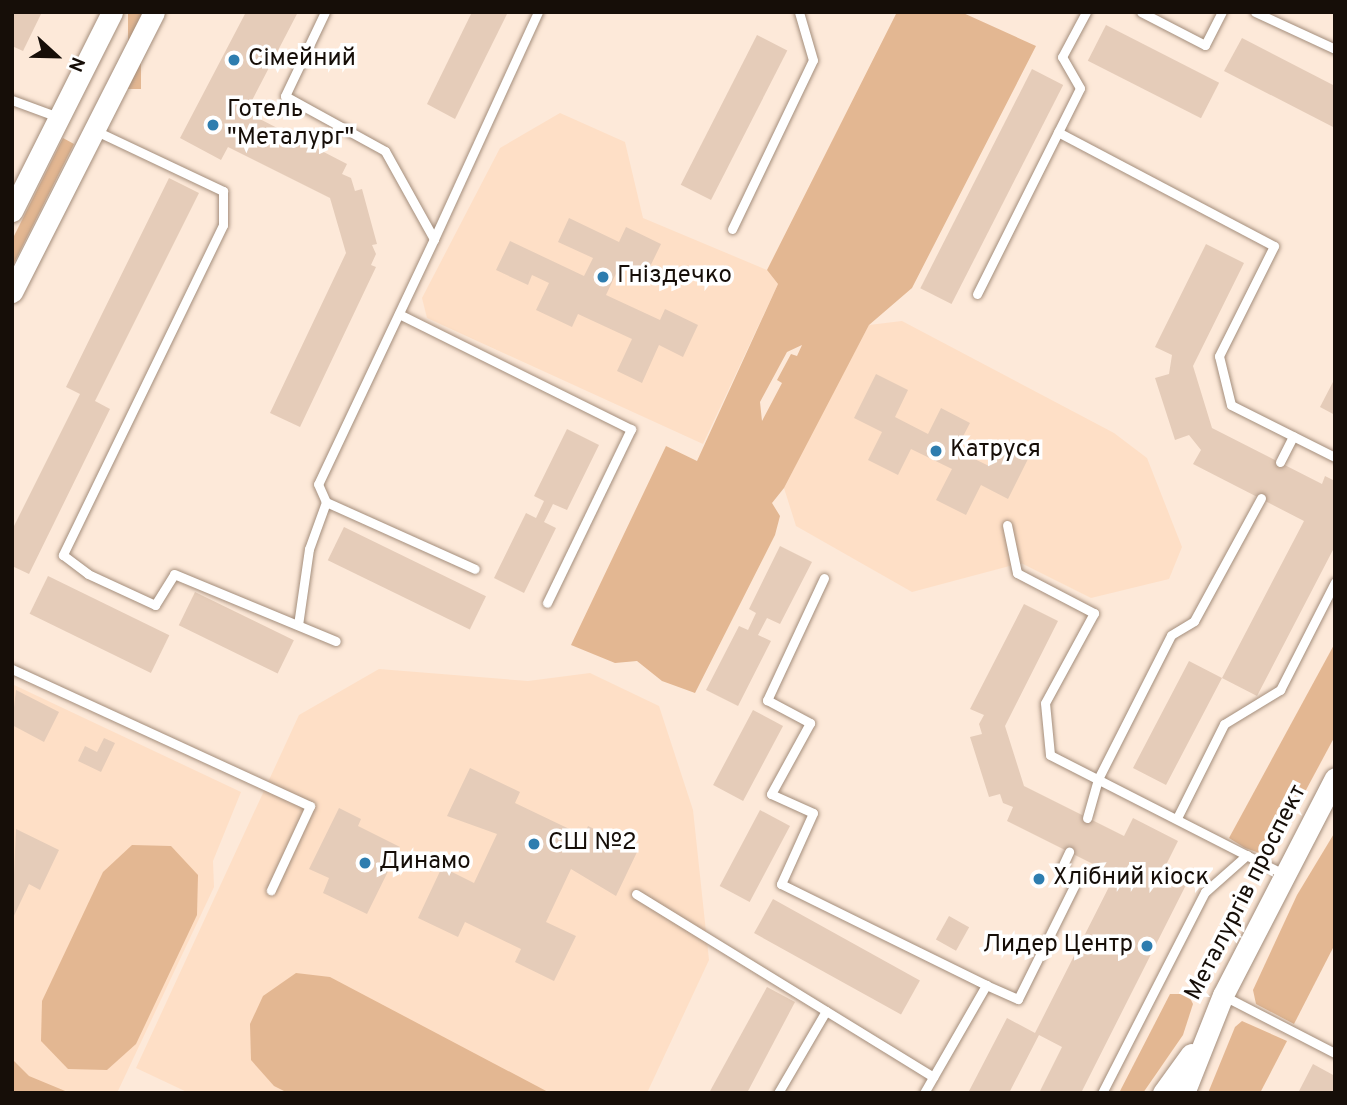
<!DOCTYPE html>
<html>
<head>
<meta charset="utf-8">
<style>
  body { margin:0 }
  #map { position:relative; width:1347px; height:1105px; overflow:hidden; background:#fde9d9; font-family:Overpass,sans-serif }
  div>[style] { position:absolute }
  .built>* { inset:0; background:#fedfc6 }
  .green>* { inset:0; background:#e3b792; transform-origin:0 0 }
  .building>* { inset:0; background:#e5ccb9; transform-origin:0 0 }
  .roads { filter:drop-shadow(0 0 2px #a48e7c) drop-shadow(0 0 2px #a48e7c) }
  .service>* { height:9px; margin:-4.5px; padding:0 4.5px; transform-origin:4.5px; border-radius:4.5px; background:#fff }
  .tertiary>* { height:21px; margin:-10.5px; padding:0 10.5px; transform-origin:10.5px; border-radius:10.5px; background:#fff }
  .dots>* { width:19px; height:19px; translate:-50% -50%; box-sizing:border-box; border:4px solid #fff; border-radius:50% }
  span { translate:-50% -50%; white-space:nowrap; text-align:center; line-height:1.15; -webkit-text-stroke:7px #fff; paint-order:stroke }
  .poi-label { font-size:24px; color:#160e08 }
  .left { translate:0 -50%; text-align:left }
  .right { translate:-100% -50%; text-align:right }
  .street-label { font-size:24px; color:#160e08 }
  .frame { position:absolute; inset:0; border:14px solid #160e08; pointer-events:none }
  .north { position:absolute; left:21px; top:21px; width:70px; height:70px; -webkit-text-stroke:5px #fff; paint-order:stroke; rotate:112deg; font-size:19px; font-weight:700; line-height:28px; text-align:center; color:#160e08 }
  .north::after { content:''; display:block; margin:auto; width:24px; height:32px; background:#160e08; clip-path:polygon(50% 0,100% 100%,50% 72%,0 100%) }
</style>
</head>
<body>
<div id="map">
  <div class="built">
    <i style="clip-path:polygon(560px 113px,625px 142px,643px 218px,767px 270px,778px 284px,703px 444px,427px 318px,422px 298px,500px 148px)"></i>
    <i style="clip-path:polygon(902px 321px,1114px 433px,1147px 458px,1182px 547px,1169px 579px,1091px 598px,1021px 563px,912px 592px,796px 526px,784px 488px,824px 409px,869px 325px)"></i>
    <i style="clip-path:polygon(379px 669px,528px 681px,590px 673px,659px 706px,693px 810px,709px 960px,647px 1093px,189px 1093px,136px 1068px,299px 715px)"></i>
    <i style="clip-path:polygon(12px 684px,241px 792px,213px 861px,214px 887px,117px 1093px,43px 1093px,12px 1077px)"></i>
  </div>
  <div class="green">
    <i style="left:128px;top:12px;width:13px;height:77px"></i>
    <i style="clip-path:polygon(evenodd,897px 12px,961px 12px,1036px 46px,912px 288px,869px 325px,784px 488px,772px 503px,780px 516px,775px 535px,695px 693px,662px 681px,637px 661px,615px 663px,571px 645px,666px 446px,697px 461px,778px 284px,767px 270px,897px 12px,802px 345px,797px 356px,791px 354px,777px 380px,782px 383px,762px 421px,760px 402px,787px 352px,802px 345px)"></i>
    <i style="clip-path:polygon(63px 138px,74px 144px,12px 267px,12px 240px)"></i>
    <i style="clip-path:polygon(1335px 643px,1335px 736px,1277px 844px,1265px 855px,1245px 848px,1229px 838px)"></i>
    <i style="clip-path:polygon(1335px 832px,1335px 944px,1294px 1024px,1256px 1004px,1253px 990px,1297px 895px)"></i>
    <i style="clip-path:polygon(132px 845px,171px 846px,198px 875px,197px 915px,136px 1044px,107px 1070px,68px 1069px,41px 1041px,42px 1001px,103px 872px)"></i>
    <i style="clip-path:polygon(296px 973px,330px 977px,550px 1093px,288px 1093px,274px 1086px,251px 1060px,250px 1024px,263px 996px)"></i>
    <i style="clip-path:polygon(1170px 994px,1188px 994px,1193px 1004px,1183px 1035px,1143px 1093px,1119px 1093px)"></i>
    <i style="clip-path:polygon(1242px 1021px,1287px 1041px,1260px 1093px,1208px 1093px,1235px 1027px)"></i>
    <i style="clip-path:polygon(12px 1059px,29px 1076px,70px 1093px,12px 1093px)"></i>
  </div>
  <div class="building">
    <i style="clip-path:polygon(12px 12px,42px 12px,23px 51px,12px 46px)"></i>
    <i style="clip-path:polygon(246px 12px,298px 12px,246px 112px,347px 164px,342px 174px,351px 178px,355px 191px,362px 189px,377px 244px,372px 245px,376px 254px,371px 265px,376px 267px,300px 427px,270px 413px,346px 253px,330px 198px,228px 147px,221px 160px,180px 138px)"></i>
    <i style="clip-path:polygon(472px 12px,508px 12px,455px 119px,427px 104px)"></i>
    <i style="left:1106px;top:25px;width:127px;height:40px;rotate:27deg"></i>
    <i style="left:757px;top:35px;width:34px;height:168px;rotate:27deg"></i>
    <i style="clip-path:polygon(1242px 38px,1335px 86px,1335px 128px,1224px 71px)"></i>
    <i style="left:1032px;top:69px;width:35px;height:246px;rotate:27deg"></i>
    <i style="clip-path:polygon(169px 178px,199px 193px,95px 401px,110px 409px,29px 574px,12px 566px,12px 530px,80px 394px,66px 387px)"></i>
    <i style="clip-path:polygon(569px 218px,619px 242px,626px 227px,661px 244px,646px 275px,621px 263px,606px 295px,660px 320px,665px 309px,698px 325px,683px 357px,659px 345px,642px 383px,617px 371px,632px 339px,578px 314px,572px 327px,536px 310px,549px 283px,532px 275px,528px 285px,496px 270px,510px 241px,584px 276px,593px 258px,558px 242px)"></i>
    <i style="clip-path:polygon(1206px 244px,1244px 263px,1193px 366px,1212px 428px,1322px 484px,1325px 476px,1335px 481px,1335px 546px,1257px 696px,1222px 678px,1166px 785px,1133px 768px,1189px 661px,1222px 678px,1304px 521px,1193px 464px,1201px 450px,1189px 435px,1175px 440px,1155px 378px,1169px 374px,1172px 355px,1155px 347px)"></i>
    <i style="clip-path:polygon(876px 374px,908px 390px,895px 417px,928px 434px,941px 408px,970px 423px,956px 450px,989px 466px,1001px 441px,1030px 455px,1008px 499px,981px 485px,966px 515px,936px 500px,952px 469px,911px 449px,898px 475px,868px 460px,882px 432px,854px 418px)"></i>
    <i style="clip-path:polygon(1335px 378px,1335px 415px,1320px 407px)"></i>
    <i style="clip-path:polygon(567px 429px,599px 445px,567px 510px,553px 504px,544px 522px,556px 528px,524px 593px,494px 578px,526px 513px,536px 518px,544px 501px,534px 496px)"></i>
    <i style="left:344px;top:527px;width:158px;height:37px;rotate:26deg"></i>
    <i style="clip-path:polygon(780px 546px,812px 562px,780px 624px,767px 618px,758px 635px,771px 641px,738px 706px,706px 690px,739px 626px,748px 630px,756px 613px,749px 609px)"></i>
    <i style="left:48px;top:576px;width:135px;height:42px;rotate:26deg"></i>
    <i style="left:195px;top:592px;width:110px;height:37px;rotate:26deg"></i>
    <i style="clip-path:polygon(1024px 604px,1058px 621px,1005px 726px,1024px 786px,1124px 836px,1133px 818px,1178px 841px,1166px 865px,1190px 877px,1081px 1093px,1039px 1093px,1062px 1047px,1039px 1035px,1009px 1093px,968px 1093px,1007px 1018px,1035px 1033px,1115px 875px,1007px 821px,1013px 807px,1003px 803px,1000px 794px,989px 797px,970px 737px,982px 734px,979px 724px,984px 715px,970px 709px)"></i>
    <i style="clip-path:polygon(16px 690px,59px 712px,44px 742px,12px 725px)"></i>
    <i style="left:753px;top:710px;width:34px;height:85px;rotate:28deg"></i>
    <i style="clip-path:polygon(104px 738px,115px 743px,101px 772px,78px 761px,85px 746px,97px 752px)"></i>
    <i style="clip-path:polygon(470px 768px,520px 792px,515px 803px,584px 836px,588px 826px,638px 850px,616px 896px,571px 869px,546px 922px,576px 936px,554px 981px,515px 962px,521px 949px,465px 922px,458px 937px,418px 918px,442px 867px,474px 883px,497px 834px,447px 816px)"></i>
    <i style="clip-path:polygon(339px 808px,361px 819px,358px 826px,400px 847px,367px 914px,323px 893px,329px 878px,309px 869px)"></i>
    <i style="left:760px;top:810px;width:34px;height:86px;rotate:28deg"></i>
    <i style="clip-path:polygon(16px 829px,59px 850px,40px 890px,29px 884px,12px 920px)"></i>
    <i style="left:773px;top:899px;width:168px;height:39px;rotate:29deg"></i>
    <i style="left:949px;top:916px;width:23px;height:27px;rotate:29deg"></i>
    <i style="clip-path:polygon(767px 987px,795px 1002px,747px 1093px,709px 1093px)"></i>
    <i style="clip-path:polygon(1313px 1064px,1335px 1076px,1333px 1093px,1298px 1093px)"></i>
  </div>
  <div class="roads">
    <div class="service">
      <i style="left:325px;top:12px;width:93px;rotate:115.5deg"></i>
      <i style="left:285px;top:96px;width:114px;rotate:28.8deg"></i>
      <i style="left:385px;top:151px;width:101px;rotate:60.9deg"></i>
      <i style="left:434px;top:239px;width:271px;rotate:115.3deg"></i>
      <i style="left:318px;top:484px;width:20px;rotate:66deg"></i>
      <i style="left:326px;top:502px;width:163px;rotate:24.2deg"></i>
      <i style="left:1141px;top:12px;width:72px;rotate:27.3deg"></i>
      <i style="left:1205px;top:45px;width:37px;rotate:-63deg"></i>
      <i style="left:1255px;top:12px;width:88px;rotate:24.8deg"></i>
      <i style="left:12px;top:100px;width:49px;rotate:20.3deg"></i>
      <i style="left:94px;top:130px;width:143px;rotate:25.3deg"></i>
      <i style="left:223px;top:191px;width:34px;rotate:90deg"></i>
      <i style="left:223px;top:225px;width:367px;rotate:115.9deg"></i>
      <i style="left:63px;top:555px;width:31px;rotate:37deg"></i>
      <i style="left:88px;top:574px;width:74px;rotate:24.8deg"></i>
      <i style="left:155px;top:605px;width:36px;rotate:-58deg"></i>
      <i style="left:174px;top:574px;width:175px;rotate:22.5deg"></i>
      <i style="left:1058px;top:132px;width:244px;rotate:27.8deg"></i>
      <i style="left:1274px;top:246px;width:123px;rotate:116.6deg"></i>
      <i style="left:1219px;top:356px;width:50px;rotate:76.2deg"></i>
      <i style="left:1231px;top:405px;width:116px;rotate:26.6deg"></i>
      <i style="left:732px;top:229px;width:187px;rotate:-64.4deg"></i>
      <i style="left:813px;top:60px;width:50px;rotate:-106.3deg"></i>
      <i style="left:434px;top:239px;width:250px;rotate:-65.4deg"></i>
      <i style="left:977px;top:294px;width:230px;rotate:-63.4deg"></i>
      <i style="left:1080px;top:88px;width:36px;rotate:-120deg"></i>
      <i style="left:1062px;top:57px;width:51px;rotate:-61.9deg"></i>
      <i style="left:399px;top:314px;width:259px;rotate:26.4deg"></i>
      <i style="left:631px;top:429px;width:193px;rotate:115.8deg"></i>
      <i style="left:1280px;top:462px;width:29px;rotate:-63deg"></i>
      <i style="left:1007px;top:525px;width:49px;rotate:78.2deg"></i>
      <i style="left:1017px;top:573px;width:87px;rotate:27.5deg"></i>
      <i style="left:1094px;top:613px;width:102px;rotate:118.6deg"></i>
      <i style="left:1045px;top:703px;width:52px;rotate:84.5deg"></i>
      <i style="left:1050px;top:755px;width:263px;rotate:27deg"></i>
      <i style="left:824px;top:578px;width:135px;rotate:115deg"></i>
      <i style="left:767px;top:700px;width:49px;rotate:28.1deg"></i>
      <i style="left:810px;top:723px;width:81px;rotate:118.8deg"></i>
      <i style="left:771px;top:794px;width:46px;rotate:24.3deg"></i>
      <i style="left:813px;top:813px;width:78px;rotate:114.3deg"></i>
      <i style="left:781px;top:884px;width:229px;rotate:26.2deg"></i>
      <i style="left:298px;top:625px;width:77px;rotate:-81.8deg"></i>
      <i style="left:309px;top:549px;width:50px;rotate:-70.1deg"></i>
      <i style="left:12px;top:669px;width:328px;rotate:24.7deg"></i>
      <i style="left:310px;top:806px;width:93px;rotate:114.9deg"></i>
      <i style="left:1087px;top:818px;width:41px;rotate:-74.2deg"></i>
      <i style="left:1098px;top:779px;width:161px;rotate:-63.1deg"></i>
      <i style="left:1171px;top:635px;width:27px;rotate:-31deg"></i>
      <i style="left:1194px;top:621px;width:140px;rotate:-61.4deg"></i>
      <i style="left:1177px;top:818px;width:105px;rotate:-63.4deg"></i>
      <i style="left:1224px;top:724px;width:66px;rotate:-31.3deg"></i>
      <i style="left:1280px;top:690px;width:121px;rotate:-63deg"></i>
      <i style="left:636px;top:894px;width:349px;rotate:31.6deg"></i>
      <i style="left:1224px;top:996px;width:125px;rotate:27.2deg"></i>
      <i style="left:778px;top:1093px;width:95px;rotate:-59.7deg"></i>
      <i style="left:924px;top:1093px;width:125px;rotate:-60.1deg"></i>
      <i style="left:986px;top:985px;width:35px;rotate:24deg"></i>
      <i style="left:1018px;top:999px;width:126px;rotate:-63.6deg"></i>
      <i style="left:1074px;top:886px;width:22px;rotate:-122deg"></i>
      <i style="left:1062px;top:867px;width:17px;rotate:-65deg"></i>
      <i style="left:1102px;top:1093px;width:226px;rotate:-62.9deg"></i>
      <i style="left:1205px;top:892px;width:56px;rotate:-41.4deg"></i>
    </div>
    <div class="tertiary">
      <i style="left:12px;top:211px;width:223px;rotate:-63.3deg"></i>
      <i style="left:12px;top:292px;width:314px;rotate:-63.1deg"></i>
      <i style="left:1163px;top:1093px;width:48px;rotate:-54.3deg"></i>
      <i style="left:1184px;top:1093px;width:105px;rotate:-68.3deg"></i>
      <i style="left:1223px;top:995px;width:244px;rotate:-62.7deg"></i>
    </div>
  </div>
  <div class="dots">
    <i style="left:234px;top:60px;background:#2e7daf"></i>
    <i style="left:213px;top:125px;background:#2e7daf"></i>
    <i style="left:603px;top:277px;background:#2e7daf"></i>
    <i style="left:936px;top:451px;background:#2e7daf"></i>
    <i style="left:534px;top:844px;background:#2e7daf"></i>
    <i style="left:365px;top:863px;background:#2e7daf"></i>
    <i style="left:1039px;top:879px;background:#2e7daf"></i>
    <i style="left:1147px;top:946px;background:#2e7daf"></i>
  </div>
  <div class="poi-label">
    <span class="left" style="left:248px;top:60px">Сімейний</span>
    <span class="left" style="left:227px;top:125px">Готель<br>"Металург"</span>
    <span class="left" style="left:617px;top:277px">Гніздечко</span>
    <span class="left" style="left:950px;top:451px">Катруся</span>
    <span class="left" style="left:548px;top:844px">СШ №2</span>
    <span class="left" style="left:379px;top:863px">Динамо</span>
    <span class="left" style="left:1053px;top:879px">Хлібний кіоск</span>
    <span class="right" style="left:1133px;top:946px">Лидер Центр</span>
  </div>
  <div class="street-label">
    <span style="left:1247px;top:893px;rotate:-63deg">Металургів проспект</span>
  </div>
  <div class="frame"></div>
  <div class="north">N</div>
</div>
</body>
</html>
